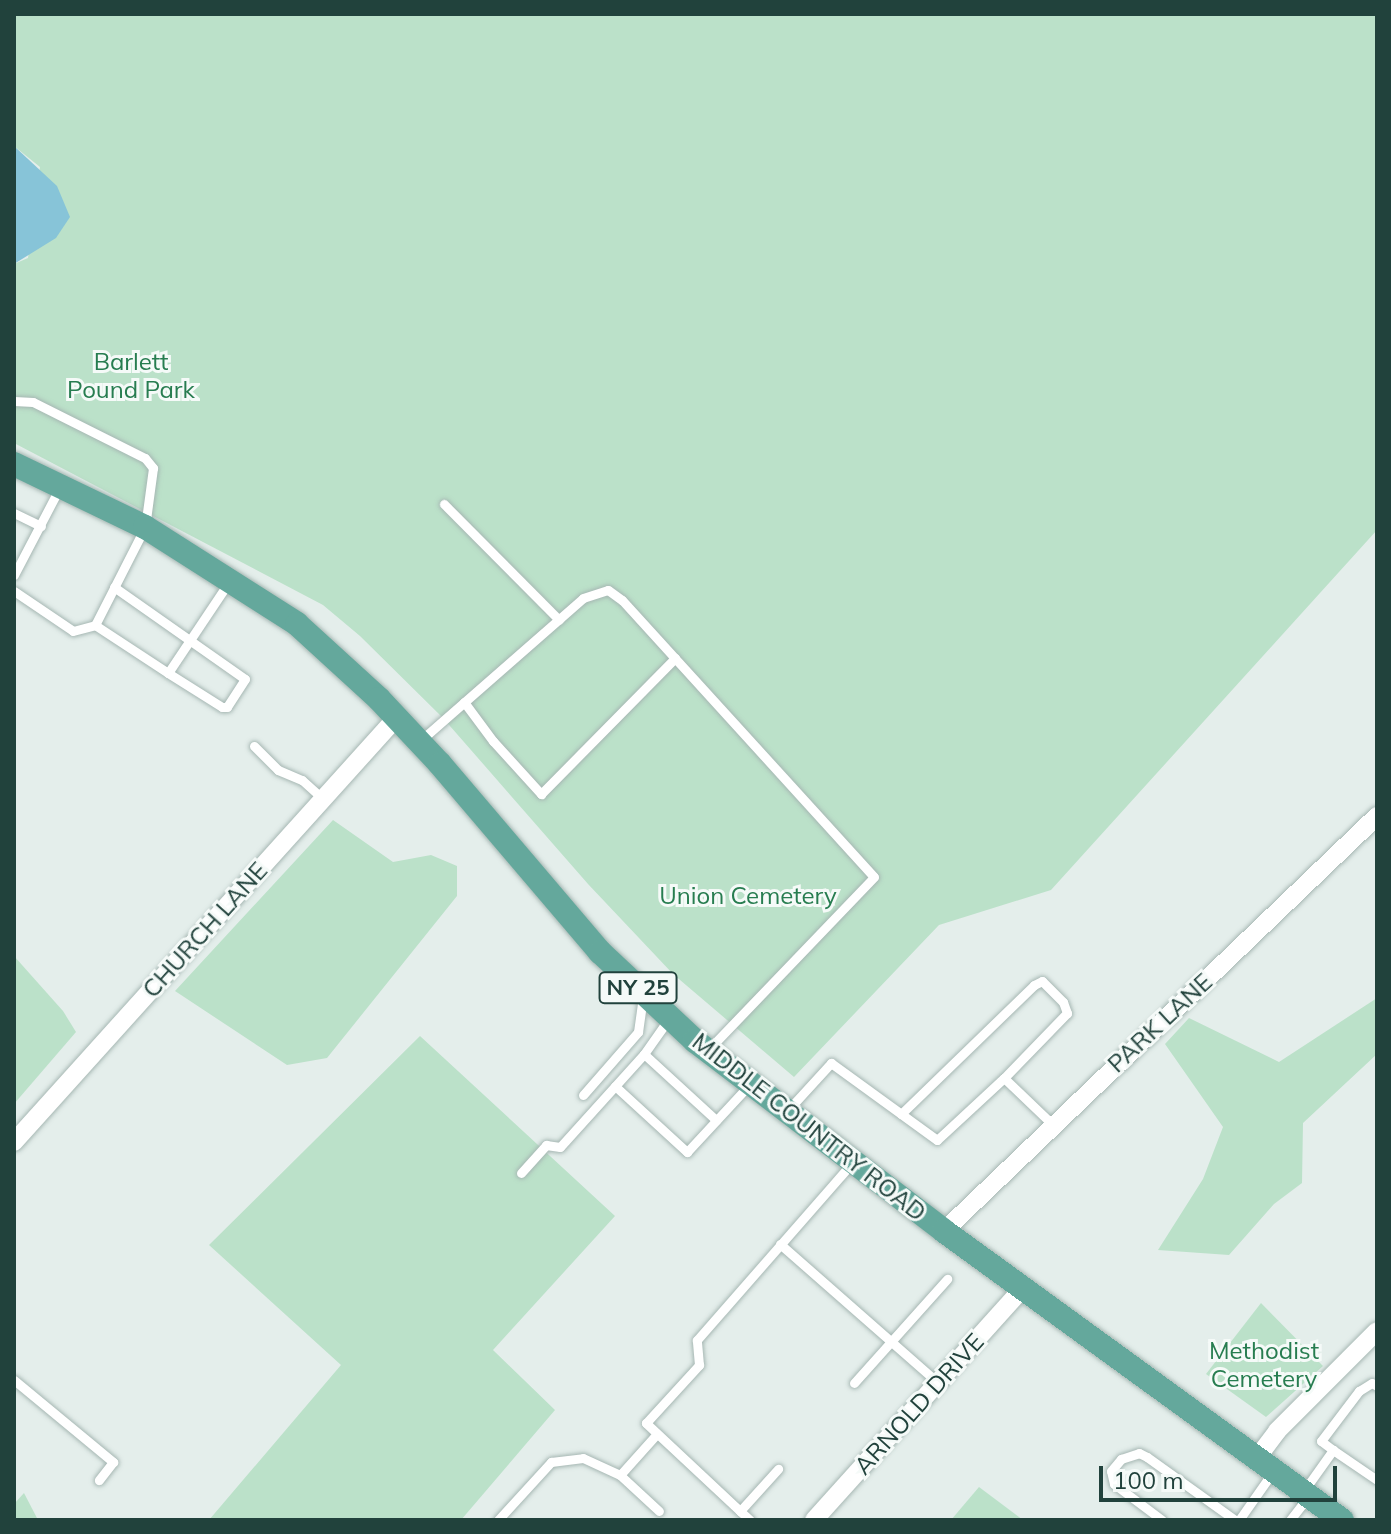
<!DOCTYPE html>
<html>
<head>
<meta charset="utf-8">
<style>
  body { margin:0 }
  #map { position:relative; width:1391px; height:1534px; overflow:hidden; background:#e4eeeb; font-family:Mulish,sans-serif }
  div>[style] { position:absolute }
  .green>* { inset:0; background:#bbe1c9 }
  .water>* { inset:0; background:#87c4d8 }
  .roads { filter:drop-shadow(0 0 2px #a6b7b3) drop-shadow(0 0 2px #a6b7b3) }
  .service>* { height:9px; margin:-4.5px; padding:0 4.5px; transform-origin:4.5px; border-radius:4.5px; background:#fff }
  .minor>* { height:18px; margin:-9px; padding:0 9px; transform-origin:9px; border-radius:9px; background:#fff }
  .primary>* { height:24px; margin:-12px; padding:0 12px; transform-origin:12px; border-radius:12px; background:#64a89c }
  span { translate:-50% -50%; white-space:nowrap; text-align:center; line-height:1.15; -webkit-text-stroke:6px #f5faf8; paint-order:stroke }
  .shield-label span { padding:2px 6px; background:#f5faf8; border:2px solid; border-radius:6px; -webkit-text-stroke-width:0 }
  .shield-label { font-size:22px; color:#21423c; font-weight:700 }
  .park-label { font-size:24px; color:#277d50 }
  .street-label { font-size:24px; color:#21423c }
  .frame { position:absolute; inset:0; border:16px solid #21423c; pointer-events:none }
  .scale { position:absolute; left:1099px; top:1466px; width:238px; height:36px; box-sizing:border-box; border:4px solid #21423c; border-top:0; padding-left:10px; font-size:24px; line-height:28px; white-space:nowrap; color:#21423c; -webkit-text-stroke:6px #f5faf8; paint-order:stroke }
</style>
</head>
<body>
<div id="map">
  <div class="green">
    <i style="clip-path:polygon(14px 14px,1377px 14px,1377px 530px,1051px 890px,939px 925px,794px 1077px,673px 974px,588px 884px,443px 718px,360px 636px,323px 605px,14px 443px,14px 264px,28px 258px,40px 167px,14px 146px)"></i>
    <i style="clip-path:polygon(333px 820px,393px 862px,431px 855px,457px 866px,457px 896px,327px 1058px,287px 1065px,175px 991px)"></i>
    <i style="clip-path:polygon(14px 956px,63px 1011px,76px 1032px,14px 1104px)"></i>
    <i style="clip-path:polygon(1377px 998px,1377px 1054px,1303px 1123px,1302px 1183px,1274px 1204px,1229px 1255px,1158px 1250px,1203px 1179px,1223px 1127px,1165px 1044px,1189px 1018px,1279px 1062px)"></i>
    <i style="clip-path:polygon(420px 1036px,615px 1216px,493px 1350px,555px 1410px,461px 1520px,209px 1520px,341px 1365px,209px 1245px)"></i>
    <i style="clip-path:polygon(1261px 1303px,1323px 1366px,1266px 1417px,1206px 1374px)"></i>
    <i style="clip-path:polygon(979px 1487px,1023px 1520px,951px 1520px)"></i>
    <i style="clip-path:polygon(24px 1493px,38px 1520px,14px 1520px,14px 1504px)"></i>
  </div>
  <div class="water">
    <i style="clip-path:polygon(14px 146px,57px 186px,70px 217px,56px 238px,14px 264px)"></i>
  </div>
  <div class="roads">
    <div class="service">
      <i style="left:14px;top:401px;width:19px;rotate:3deg"></i>
      <i style="left:33px;top:402px;width:125px;rotate:26.6deg"></i>
      <i style="left:145px;top:458px;width:13px;rotate:51deg"></i>
      <i style="left:153px;top:468px;width:60px;rotate:97.7deg"></i>
      <i style="left:145px;top:527px;width:110px;rotate:117deg"></i>
      <i style="left:95px;top:625px;width:87px;rotate:33.3deg"></i>
      <i style="left:168px;top:673px;width:110px;rotate:-56.2deg"></i>
      <i style="left:444px;top:504px;width:163px;rotate:45.2deg"></i>
      <i style="left:14px;top:513px;width:30px;rotate:26deg"></i>
      <i style="left:14px;top:575px;width:97px;rotate:-62.4deg"></i>
      <i style="left:114px;top:587px;width:160px;rotate:35.1deg"></i>
      <i style="left:245px;top:679px;width:33px;rotate:123deg"></i>
      <i style="left:227px;top:707px;width:5px;rotate:180deg"></i>
      <i style="left:222px;top:707px;width:64px;rotate:-147.8deg"></i>
      <i style="left:14px;top:591px;width:71px;rotate:34.1deg"></i>
      <i style="left:73px;top:631px;width:23px;rotate:-15deg"></i>
      <i style="left:464px;top:702px;width:49px;rotate:53.4deg"></i>
      <i style="left:493px;top:741px;width:72px;rotate:47.8deg"></i>
      <i style="left:541px;top:794px;width:191px;rotate:-45.4deg"></i>
      <i style="left:421px;top:740px;width:215px;rotate:-41.2deg"></i>
      <i style="left:583px;top:598px;width:26px;rotate:-18deg"></i>
      <i style="left:608px;top:590px;width:17px;rotate:36deg"></i>
      <i style="left:622px;top:600px;width:374px;rotate:47.7deg"></i>
      <i style="left:874px;top:877px;width:240px;rotate:133.8deg"></i>
      <i style="left:254px;top:746px;width:34px;rotate:45deg"></i>
      <i style="left:278px;top:770px;width:26px;rotate:23deg"></i>
      <i style="left:302px;top:780px;width:28px;rotate:42deg"></i>
      <i style="left:644px;top:1054px;width:98px;rotate:42.5deg"></i>
      <i style="left:615px;top:1086px;width:98px;rotate:42.5deg"></i>
      <i style="left:687px;top:1152px;width:91px;rotate:-47.2deg"></i>
      <i style="left:583px;top:1095px;width:84px;rotate:-48.9deg"></i>
      <i style="left:638px;top:1032px;width:36px;rotate:-82deg"></i>
      <i style="left:788px;top:1110px;width:64px;rotate:-47.5deg"></i>
      <i style="left:831px;top:1063px;width:131px;rotate:36deg"></i>
      <i style="left:937px;top:1140px;width:91px;rotate:-42.8deg"></i>
      <i style="left:1004px;top:1078px;width:68px;rotate:43.8deg"></i>
      <i style="left:901px;top:1114px;width:185px;rotate:-44.1deg"></i>
      <i style="left:1034px;top:985px;width:9px;rotate:-27deg"></i>
      <i style="left:1042px;top:981px;width:30px;rotate:45deg"></i>
      <i style="left:1063px;top:1002px;width:12px;rotate:70deg"></i>
      <i style="left:1067px;top:1013px;width:91px;rotate:134.1deg"></i>
      <i style="left:521px;top:1173px;width:38px;rotate:-48deg"></i>
      <i style="left:546px;top:1145px;width:14px;rotate:8deg"></i>
      <i style="left:560px;top:1147px;width:125px;rotate:-47.9deg"></i>
      <i style="left:644px;top:1054px;width:42px;rotate:-54.8deg"></i>
      <i style="left:780px;top:1244px;width:209px;rotate:41.3deg"></i>
      <i style="left:14px;top:1380px;width:129px;rotate:39.6deg"></i>
      <i style="left:113px;top:1462px;width:23px;rotate:128deg"></i>
      <i style="left:854px;top:1383px;width:140px;rotate:-48.2deg"></i>
      <i style="left:655px;top:1436px;width:52px;rotate:131.9deg"></i>
      <i style="left:620px;top:1475px;width:53px;rotate:42.7deg"></i>
      <i style="left:1333px;top:1450px;width:15px;rotate:-143deg"></i>
      <i style="left:1321px;top:1441px;width:63px;rotate:-52.8deg"></i>
      <i style="left:1359px;top:1391px;width:15px;rotate:-32deg"></i>
      <i style="left:1372px;top:1383px;width:6px;rotate:31deg"></i>
      <i style="left:1303px;top:1492px;width:52px;rotate:-54.5deg"></i>
      <i style="left:1333px;top:1450px;width:53px;rotate:34.3deg"></i>
      <i style="left:740px;top:1511px;width:129px;rotate:-136.9deg"></i>
      <i style="left:646px;top:1423px;width:79px;rotate:-47.6deg"></i>
      <i style="left:699px;top:1365px;width:25px;rotate:-95deg"></i>
      <i style="left:697px;top:1340px;width:235px;rotate:-48.8deg"></i>
      <i style="left:498px;top:1520px;width:79px;rotate:-47.6deg"></i>
      <i style="left:551px;top:1462px;width:32px;rotate:-7deg"></i>
      <i style="left:583px;top:1458px;width:41px;rotate:24.7deg"></i>
      <i style="left:750px;top:1520px;width:13px;rotate:-138deg"></i>
      <i style="left:740px;top:1511px;width:57px;rotate:-47.9deg"></i>
      <i style="left:1162px;top:1520px;width:60px;rotate:-143.1deg"></i>
      <i style="left:1114px;top:1484px;width:13px;rotate:-103deg"></i>
      <i style="left:1111px;top:1471px;width:16px;rotate:-50deg"></i>
      <i style="left:1121px;top:1459px;width:19px;rotate:-18deg"></i>
      <i style="left:1139px;top:1453px;width:9px;rotate:27deg"></i>
      <i style="left:1147px;top:1457px;width:108px;rotate:35.6deg"></i>
      <i style="left:1239px;top:1520px;width:57px;rotate:-54.9deg"></i>
      <i style="left:1290px;top:1520px;width:31px;rotate:-52deg"></i>
    </div>
    <div class="minor">
      <i style="left:14px;top:1142px;width:571px;rotate:-47.98deg"></i>
      <i style="left:944px;top:1231px;width:600px;rotate:-43.78deg"></i>
      <i style="left:1257px;top:1458px;width:34px;rotate:-53deg"></i>
      <i style="left:1277px;top:1431px;width:141px;rotate:-45deg"></i>
      <i style="left:814px;top:1520px;width:312px;rotate:-48deg"></i>
    </div>
    <div class="primary">
      <i style="left:14px;top:464px;width:145px;rotate:25.7deg"></i>
      <i style="left:145px;top:527px;width:180px;rotate:32.5deg"></i>
      <i style="left:297px;top:624px;width:111px;rotate:42.4deg"></i>
      <i style="left:379px;top:699px;width:89px;rotate:46.8deg"></i>
      <i style="left:440px;top:764px;width:247px;rotate:49.6deg"></i>
      <i style="left:600px;top:952px;width:130px;rotate:43.1deg"></i>
      <i style="left:695px;top:1041px;width:313px;rotate:37.3deg"></i>
      <i style="left:944px;top:1231px;width:492px;rotate:36deg"></i>
    </div>
  </div>
  <div class="shield-label">
    <span style="left:638px;top:988px">NY 25</span>
  </div>
  <div class="park-label">
    <span style="left:131px;top:376px">Barlett<br>Pound Park</span>
    <span style="left:748px;top:896px">Union Cemetery</span>
    <span style="left:1264px;top:1365px">Methodist<br>Cemetery</span>
  </div>
  <div class="street-label">
    <span style="left:205px;top:930px;rotate:-48deg">CHURCH LANE</span>
    <span style="left:1160px;top:1023px;rotate:-43deg">PARK LANE</span>
    <span style="left:809px;top:1127px;rotate:38deg">MIDDLE COUNTRY ROAD</span>
    <span style="left:919px;top:1404px;rotate:-48deg">ARNOLD DRIVE</span>
  </div>
  <div class="frame"></div>
  <div class="scale">100 m</div>
</div>
</body>
</html>
